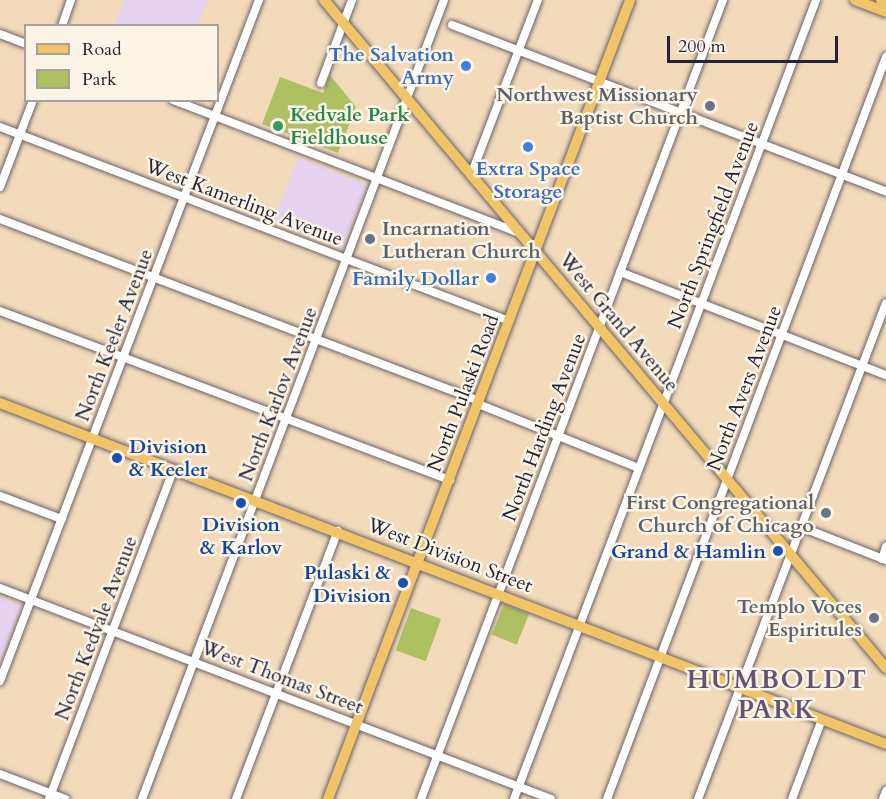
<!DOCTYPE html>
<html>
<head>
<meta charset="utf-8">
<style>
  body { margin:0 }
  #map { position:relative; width:886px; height:799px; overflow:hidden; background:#f2dabb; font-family:Cardo,serif }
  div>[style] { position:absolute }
  .built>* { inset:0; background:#e6d3f0; transform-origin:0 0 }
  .green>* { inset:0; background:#afc063; transform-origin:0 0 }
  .roads { filter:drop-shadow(0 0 2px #6b6268) drop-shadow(0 0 2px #6b6268) }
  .minor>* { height:8px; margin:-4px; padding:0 4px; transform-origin:4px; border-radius:4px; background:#fff }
  .major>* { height:10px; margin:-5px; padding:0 5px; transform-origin:5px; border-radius:5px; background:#f0c469 }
  .dots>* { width:16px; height:16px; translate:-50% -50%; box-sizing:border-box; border:3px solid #fcf5e5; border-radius:50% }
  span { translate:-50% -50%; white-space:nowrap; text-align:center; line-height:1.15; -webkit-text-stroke:5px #fcf5e5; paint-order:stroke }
  .shop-label { font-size:20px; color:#366cbe; font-weight:700 }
  .right { translate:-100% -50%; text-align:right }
  .worship-label { font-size:20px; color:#5b616d; font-weight:700 }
  .left { translate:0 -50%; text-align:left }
  .leisure-label { font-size:20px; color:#27864d; font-weight:700 }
  .street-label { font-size:20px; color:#22223b }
  .transit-label { font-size:20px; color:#164399; font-weight:700 }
  .district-label { font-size:26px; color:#695175; font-weight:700; letter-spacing:1.5px }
  .legend { position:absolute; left:24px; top:24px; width:195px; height:78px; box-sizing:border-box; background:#fcf5e5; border:2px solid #a5a1a1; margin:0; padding:8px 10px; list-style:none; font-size:18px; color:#22223b }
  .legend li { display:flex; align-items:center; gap:12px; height:30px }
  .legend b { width:30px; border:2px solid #a5a1a1 }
  .scale { position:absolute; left:667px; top:36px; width:171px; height:27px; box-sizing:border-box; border:3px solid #22223b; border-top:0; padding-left:8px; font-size:18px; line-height:21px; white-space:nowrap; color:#22223b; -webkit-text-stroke:4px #fcf5e5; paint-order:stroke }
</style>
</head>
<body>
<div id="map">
  <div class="built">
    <i style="clip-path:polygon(124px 0,208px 0,198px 25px,114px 25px)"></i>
    <i style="left:298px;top:158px;width:74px;height:69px;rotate:21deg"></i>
    <i style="clip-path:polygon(0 597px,21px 605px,0 662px)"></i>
  </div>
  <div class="green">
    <i style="clip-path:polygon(330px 75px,356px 107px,338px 153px,262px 124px,280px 77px,323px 93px)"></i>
    <i style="left:504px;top:604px;width:27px;height:33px;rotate:22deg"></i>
    <i style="left:411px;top:608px;width:32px;height:45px;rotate:20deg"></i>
  </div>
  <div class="roads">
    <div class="minor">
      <i style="left:452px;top:25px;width:465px;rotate:21deg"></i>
      <i style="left:62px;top:26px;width:28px;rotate:-71deg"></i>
      <i style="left:0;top:34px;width:28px;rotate:21deg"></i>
      <i style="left:321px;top:83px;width:89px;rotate:-69.5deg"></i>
      <i style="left:173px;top:100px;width:371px;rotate:21deg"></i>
      <i style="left:0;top:127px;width:545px;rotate:20.86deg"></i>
      <i style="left:471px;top:175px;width:187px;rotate:-69.1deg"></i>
      <i style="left:0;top:187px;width:93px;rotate:-69.2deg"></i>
      <i style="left:0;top:219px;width:512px;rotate:20.8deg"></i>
      <i style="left:620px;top:272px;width:285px;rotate:21.2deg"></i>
      <i style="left:0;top:311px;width:481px;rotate:20.6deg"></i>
      <i style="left:478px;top:404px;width:173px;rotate:21.7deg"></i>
      <i style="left:0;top:496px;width:66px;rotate:20.4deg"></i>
      <i style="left:801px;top:527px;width:91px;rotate:21.2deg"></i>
      <i style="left:882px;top:559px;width:13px;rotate:-72deg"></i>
      <i style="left:0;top:588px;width:590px;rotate:20.95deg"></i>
      <i style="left:0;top:681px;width:729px;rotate:-69.18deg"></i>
      <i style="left:0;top:774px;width:70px;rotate:21deg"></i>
      <i style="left:49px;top:799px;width:353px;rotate:-69.3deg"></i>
      <i style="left:142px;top:799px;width:854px;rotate:-69.29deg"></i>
      <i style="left:236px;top:799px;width:287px;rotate:-69.2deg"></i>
      <i style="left:421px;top:799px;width:854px;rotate:-69.29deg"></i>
      <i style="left:514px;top:799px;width:854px;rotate:-69.29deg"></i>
      <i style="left:607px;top:799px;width:793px;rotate:-69.39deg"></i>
      <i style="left:698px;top:799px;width:530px;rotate:-69.24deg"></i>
      <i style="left:792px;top:799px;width:85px;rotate:-69.4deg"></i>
      <i style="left:883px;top:799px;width:9px;rotate:-69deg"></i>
    </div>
    <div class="major">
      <i style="left:324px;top:0;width:873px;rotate:49.93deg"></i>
      <i style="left:855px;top:0;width:33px;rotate:21deg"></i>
      <i style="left:881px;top:0;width:5px;rotate:22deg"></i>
      <i style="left:0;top:403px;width:949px;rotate:21.05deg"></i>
      <i style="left:328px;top:799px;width:854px;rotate:-69.29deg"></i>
    </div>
  </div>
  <div class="dots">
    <i style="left:466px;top:66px;background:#3f7fe0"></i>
    <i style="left:710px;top:106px;background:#6b7280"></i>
    <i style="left:278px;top:126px;background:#2e9e5b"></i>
    <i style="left:528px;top:147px;background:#3f7fe0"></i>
    <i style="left:370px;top:239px;background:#6b7280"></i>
    <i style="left:491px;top:278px;background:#3f7fe0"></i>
    <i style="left:117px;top:458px;background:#1a4fb4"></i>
    <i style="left:241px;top:503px;background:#1a4fb4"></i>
    <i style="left:826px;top:513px;background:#6b7280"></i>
    <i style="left:778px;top:551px;background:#1a4fb4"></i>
    <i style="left:403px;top:583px;background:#1a4fb4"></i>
    <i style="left:874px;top:618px;background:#6b7280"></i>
  </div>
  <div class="shop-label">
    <span class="right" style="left:454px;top:66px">The Salvation<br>Army</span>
    <span style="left:528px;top:180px">Extra Space<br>Storage</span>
    <span class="right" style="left:479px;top:278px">Family Dollar</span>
  </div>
  <div class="worship-label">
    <span class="right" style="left:698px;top:106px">Northwest Missionary<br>Baptist Church</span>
    <span class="left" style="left:382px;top:240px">Incarnation<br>Lutheran Church</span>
    <span class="right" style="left:814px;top:514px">First Congregational<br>Church of Chicago</span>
    <span class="right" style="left:862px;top:618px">Templo Voces<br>Espiritules</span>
  </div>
  <div class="leisure-label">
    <span class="left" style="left:290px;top:126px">Kedvale Park<br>Fieldhouse</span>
  </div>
  <div class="street-label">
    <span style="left:244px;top:202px;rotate:21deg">West Kamerling Avenue</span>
    <span style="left:713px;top:225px;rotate:-69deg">North Springfield Avenue</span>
    <span style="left:619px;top:322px;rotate:50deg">West Grand Avenue</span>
    <span style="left:114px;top:335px;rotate:-69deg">North Keeler Avenue</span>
    <span style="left:744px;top:388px;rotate:-69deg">North Avers Avenue</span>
    <span style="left:463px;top:393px;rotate:-69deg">North Pulaski Road</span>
    <span style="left:278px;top:394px;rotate:-69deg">North Karlov Avenue</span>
    <span style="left:544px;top:427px;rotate:-69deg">North Harding Avenue</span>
    <span style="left:450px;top:555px;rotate:21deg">West Division Street</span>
    <span style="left:96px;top:628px;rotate:-69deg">North Kedvale Avenue</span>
    <span style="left:282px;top:677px;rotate:21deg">West Thomas Street</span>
  </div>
  <div class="transit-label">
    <span class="left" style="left:129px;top:458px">Division<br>&amp; Keeler</span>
    <span style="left:241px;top:536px">Division<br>&amp; Karlov</span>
    <span class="right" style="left:766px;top:551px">Grand &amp; Hamlin</span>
    <span class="right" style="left:391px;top:584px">Pulaski &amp;<br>Division</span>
  </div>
  <div class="district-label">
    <span style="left:777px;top:695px">HUMBOLDT<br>PARK</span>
  </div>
  <ul class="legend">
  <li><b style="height:8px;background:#f0c469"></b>Road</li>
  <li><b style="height:16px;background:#afc063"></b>Park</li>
  </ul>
  <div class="scale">200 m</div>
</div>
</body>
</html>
